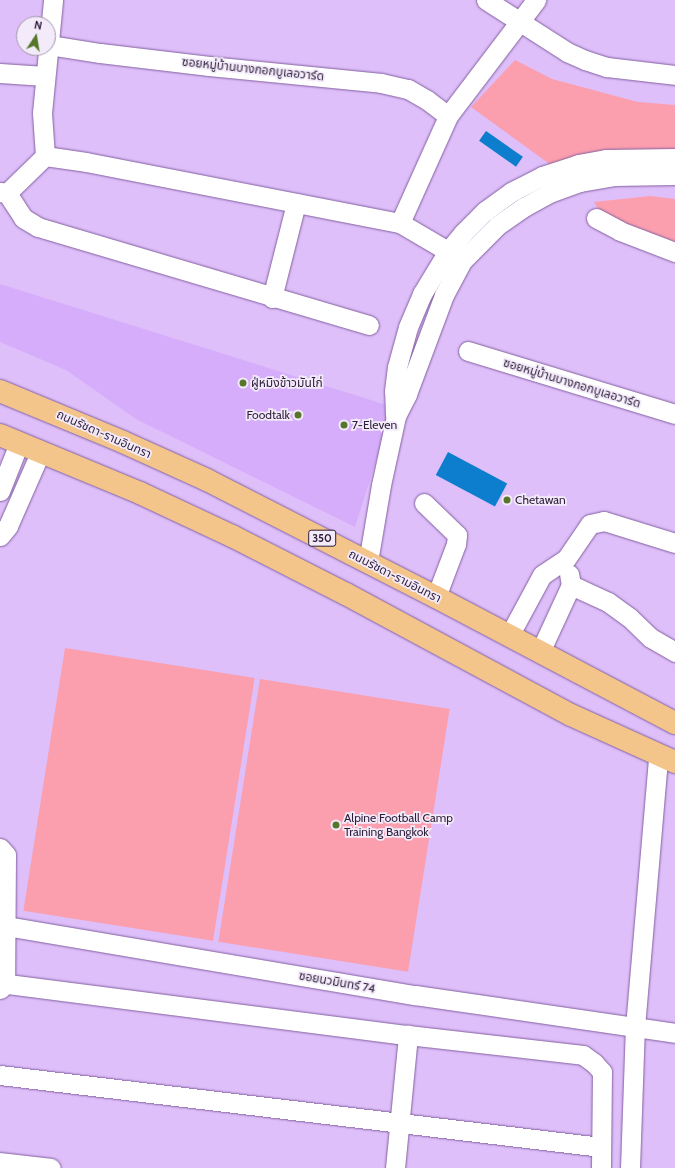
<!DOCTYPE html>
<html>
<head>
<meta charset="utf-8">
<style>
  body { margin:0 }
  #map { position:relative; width:675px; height:1168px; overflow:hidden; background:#debff9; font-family:Cabin,"Noto Sans Thai",sans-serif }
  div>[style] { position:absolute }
  .built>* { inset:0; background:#d6adfa }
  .green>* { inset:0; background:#fb9eae; transform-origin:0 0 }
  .water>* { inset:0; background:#0d7dce; transform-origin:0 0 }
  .roads { filter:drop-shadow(0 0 1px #8360a1) drop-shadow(0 0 1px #8360a1) }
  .minor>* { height:19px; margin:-9.5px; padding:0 9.5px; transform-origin:9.5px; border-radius:9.5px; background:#fff }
  .major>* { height:22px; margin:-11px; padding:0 11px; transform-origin:11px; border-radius:11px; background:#f4c58a }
  .dots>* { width:11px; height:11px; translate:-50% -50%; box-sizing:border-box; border:2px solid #f3ebfa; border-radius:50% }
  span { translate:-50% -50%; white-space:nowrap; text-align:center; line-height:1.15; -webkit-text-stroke:3.5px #f3ebfa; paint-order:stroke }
  .shield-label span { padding:1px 3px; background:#f3ebfa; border:1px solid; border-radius:3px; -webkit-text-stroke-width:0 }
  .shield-label { font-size:11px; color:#2c1d38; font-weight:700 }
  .street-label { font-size:12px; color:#2c1d38 }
  .poi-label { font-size:12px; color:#2c1d38 }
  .left { translate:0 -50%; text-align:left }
  .right { translate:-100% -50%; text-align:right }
  .north { position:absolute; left:16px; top:16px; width:40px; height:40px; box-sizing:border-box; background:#f3ebfa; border:1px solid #a399ac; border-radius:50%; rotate:12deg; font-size:11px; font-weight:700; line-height:16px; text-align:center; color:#2c1d38 }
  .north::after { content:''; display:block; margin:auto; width:14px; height:18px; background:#57762b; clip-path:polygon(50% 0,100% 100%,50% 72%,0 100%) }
</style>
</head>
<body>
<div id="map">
  <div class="built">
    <i style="clip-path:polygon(0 284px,393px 407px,355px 527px,136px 419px,66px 370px,0 342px)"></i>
  </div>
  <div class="green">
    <i style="clip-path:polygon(515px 60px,552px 79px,638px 102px,675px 105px,675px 155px,555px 168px,471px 107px)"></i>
    <i style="clip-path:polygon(650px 196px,675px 199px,675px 250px,601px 213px,594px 202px)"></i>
    <i style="left:65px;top:648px;width:192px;height:266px;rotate:9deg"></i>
    <i style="left:260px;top:679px;width:192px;height:266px;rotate:9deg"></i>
  </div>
  <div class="water">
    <i style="left:486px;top:131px;width:45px;height:12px;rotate:35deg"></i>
    <i style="left:448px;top:452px;width:67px;height:26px;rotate:28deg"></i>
  </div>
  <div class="roads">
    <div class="minor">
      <i style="left:486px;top:0;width:96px;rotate:32.7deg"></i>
      <i style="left:567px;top:52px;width:20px;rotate:24deg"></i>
      <i style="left:585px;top:60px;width:23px;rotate:18deg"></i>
      <i style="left:607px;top:67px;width:68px;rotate:6.7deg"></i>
      <i style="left:49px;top:45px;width:52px;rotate:8.9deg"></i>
      <i style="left:100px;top:53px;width:110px;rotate:6.8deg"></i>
      <i style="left:209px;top:66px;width:173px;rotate:5.6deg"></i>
      <i style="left:381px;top:83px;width:28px;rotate:13deg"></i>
      <i style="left:408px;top:89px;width:22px;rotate:30deg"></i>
      <i style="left:427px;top:100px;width:26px;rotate:37deg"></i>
      <i style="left:0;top:73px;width:45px;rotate:3.8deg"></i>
      <i style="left:45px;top:156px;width:41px;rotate:8.3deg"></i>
      <i style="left:86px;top:162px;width:320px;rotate:11deg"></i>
      <i style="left:400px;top:223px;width:73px;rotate:30.4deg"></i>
      <i style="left:0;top:192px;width:7px;rotate:8deg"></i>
      <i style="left:7px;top:193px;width:53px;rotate:-44.2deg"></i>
      <i style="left:45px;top:156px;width:43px;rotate:-94deg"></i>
      <i style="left:42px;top:113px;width:114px;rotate:-84.4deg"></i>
      <i style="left:7px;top:193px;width:30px;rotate:57deg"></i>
      <i style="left:23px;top:218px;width:17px;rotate:31deg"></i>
      <i style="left:38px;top:227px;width:345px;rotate:16.5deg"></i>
      <i style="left:596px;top:218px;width:27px;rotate:28deg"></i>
      <i style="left:620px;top:231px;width:59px;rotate:20.9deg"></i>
      <i style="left:400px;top:223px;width:117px;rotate:-65.8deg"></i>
      <i style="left:448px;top:116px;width:146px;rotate:-52.8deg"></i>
      <i style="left:272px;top:298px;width:98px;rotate:-75.8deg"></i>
      <i style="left:468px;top:351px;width:216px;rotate:16.9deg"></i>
      <i style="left:395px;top:415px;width:24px;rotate:-92deg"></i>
      <i style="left:394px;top:391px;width:24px;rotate:-83deg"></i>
      <i style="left:397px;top:367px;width:41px;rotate:-74.6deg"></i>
      <i style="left:408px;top:327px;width:36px;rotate:-67deg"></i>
      <i style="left:422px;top:294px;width:50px;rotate:-58.8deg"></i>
      <i style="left:448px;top:251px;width:23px;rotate:-50deg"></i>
      <i style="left:463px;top:233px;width:31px;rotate:-45deg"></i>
      <i style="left:485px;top:211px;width:32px;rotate:-36deg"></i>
      <i style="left:511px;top:192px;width:35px;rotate:-27deg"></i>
      <i style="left:542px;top:176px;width:38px;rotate:-18deg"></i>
      <i style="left:578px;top:164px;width:28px;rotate:-10deg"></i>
      <i style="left:606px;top:159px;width:69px;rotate:-0.8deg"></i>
      <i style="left:0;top:491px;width:52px;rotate:-68.4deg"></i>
      <i style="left:424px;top:503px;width:46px;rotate:44.1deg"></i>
      <i style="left:457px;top:535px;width:9px;rotate:96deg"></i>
      <i style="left:456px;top:544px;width:57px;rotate:110.7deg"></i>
      <i style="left:0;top:536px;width:13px;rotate:-51deg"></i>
      <i style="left:8px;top:526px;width:82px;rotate:-66.3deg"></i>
      <i style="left:368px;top:562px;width:78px;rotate:-80.4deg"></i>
      <i style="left:381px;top:485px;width:71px;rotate:-77.7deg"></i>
      <i style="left:396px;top:416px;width:25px;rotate:-63deg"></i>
      <i style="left:407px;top:394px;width:106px;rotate:-69.5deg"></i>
      <i style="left:444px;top:295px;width:40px;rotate:-62deg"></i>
      <i style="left:463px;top:260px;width:49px;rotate:-45deg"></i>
      <i style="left:498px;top:225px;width:32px;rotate:-35deg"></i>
      <i style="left:524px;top:207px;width:29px;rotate:-29deg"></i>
      <i style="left:549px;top:193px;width:33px;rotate:-20deg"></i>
      <i style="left:580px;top:182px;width:34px;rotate:-10deg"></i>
      <i style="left:613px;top:176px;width:62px;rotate:-0.9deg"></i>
      <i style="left:571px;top:585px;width:41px;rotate:24.7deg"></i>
      <i style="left:608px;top:602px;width:26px;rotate:36deg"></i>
      <i style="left:629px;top:617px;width:30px;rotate:44deg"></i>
      <i style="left:651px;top:638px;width:28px;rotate:30deg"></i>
      <i style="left:509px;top:636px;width:69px;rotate:-61.6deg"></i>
      <i style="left:542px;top:575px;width:29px;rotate:-34deg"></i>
      <i style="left:566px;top:559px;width:42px;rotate:-55.6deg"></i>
      <i style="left:590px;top:524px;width:14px;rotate:-12deg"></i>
      <i style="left:604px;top:521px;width:74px;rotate:17.2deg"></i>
      <i style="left:540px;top:652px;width:74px;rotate:-65.2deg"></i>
      <i style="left:571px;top:585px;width:11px;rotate:-100deg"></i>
      <i style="left:0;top:848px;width:9px;rotate:49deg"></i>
      <i style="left:6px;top:855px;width:129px;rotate:90.4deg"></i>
      <i style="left:5px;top:984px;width:7px;rotate:135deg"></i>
      <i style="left:0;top:925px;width:421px;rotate:9.6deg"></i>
      <i style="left:415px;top:995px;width:263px;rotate:8.3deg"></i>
      <i style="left:0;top:983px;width:411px;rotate:7.3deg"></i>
      <i style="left:408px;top:1035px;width:176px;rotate:6.5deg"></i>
      <i style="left:583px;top:1055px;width:14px;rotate:36deg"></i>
      <i style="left:594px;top:1063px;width:12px;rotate:48deg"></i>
      <i style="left:602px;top:1072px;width:96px;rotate:90.6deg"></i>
      <i style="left:0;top:1075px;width:605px;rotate:6.83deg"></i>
      <i style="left:0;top:1162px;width:51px;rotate:6.7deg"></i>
      <i style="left:395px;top:1168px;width:134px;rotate:-84.4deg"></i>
      <i style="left:630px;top:1168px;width:141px;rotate:-88deg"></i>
      <i style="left:635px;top:1027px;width:267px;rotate:-85.1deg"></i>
    </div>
    <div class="major">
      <i style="left:0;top:391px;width:133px;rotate:22.5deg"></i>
      <i style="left:123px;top:442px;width:92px;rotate:24.3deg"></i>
      <i style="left:207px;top:480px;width:257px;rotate:27.1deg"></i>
      <i style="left:436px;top:597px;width:270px;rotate:27.8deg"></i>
      <i style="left:0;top:435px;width:152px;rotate:22.5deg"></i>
      <i style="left:140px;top:493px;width:102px;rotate:25.1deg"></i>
      <i style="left:232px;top:536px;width:128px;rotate:27deg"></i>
      <i style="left:346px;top:594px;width:255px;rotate:28.3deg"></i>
      <i style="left:571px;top:715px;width:114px;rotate:24.3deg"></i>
    </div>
  </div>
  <div class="dots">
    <i style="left:243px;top:383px;background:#57762b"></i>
    <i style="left:298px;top:415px;background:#57762b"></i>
    <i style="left:344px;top:425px;background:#57762b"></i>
    <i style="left:507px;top:500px;background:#57762b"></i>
    <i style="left:336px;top:825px;background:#57762b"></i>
  </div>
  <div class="shield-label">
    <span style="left:322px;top:538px">350</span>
  </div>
  <div class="street-label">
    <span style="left:253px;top:69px;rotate:6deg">ซอยหมู่บ้านบางกอกบูเลอวาร์ด</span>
    <span style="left:572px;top:383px;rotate:17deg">ซอยหมู่บ้านบางกอกบูเลอวาร์ด</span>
    <span style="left:104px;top:434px;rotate:24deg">ถนนรัชดา-รามอินทรา</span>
    <span style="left:395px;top:576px;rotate:27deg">ถนนรัชดา-รามอินทรา</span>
    <span style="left:337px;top:982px;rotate:10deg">ซอยนวมินทร์ 74</span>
  </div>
  <div class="poi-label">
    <span class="left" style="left:251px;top:383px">ฝู่หมิงข้าวมันไก่</span>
    <span class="right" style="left:290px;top:415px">Foodtalk</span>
    <span class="left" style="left:352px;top:425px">7-Eleven</span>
    <span class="left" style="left:515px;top:500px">Chetawan</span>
    <span class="left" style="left:344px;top:825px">Alpine Football Camp<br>Training Bangkok</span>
  </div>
  <div class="north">N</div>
</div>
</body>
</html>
